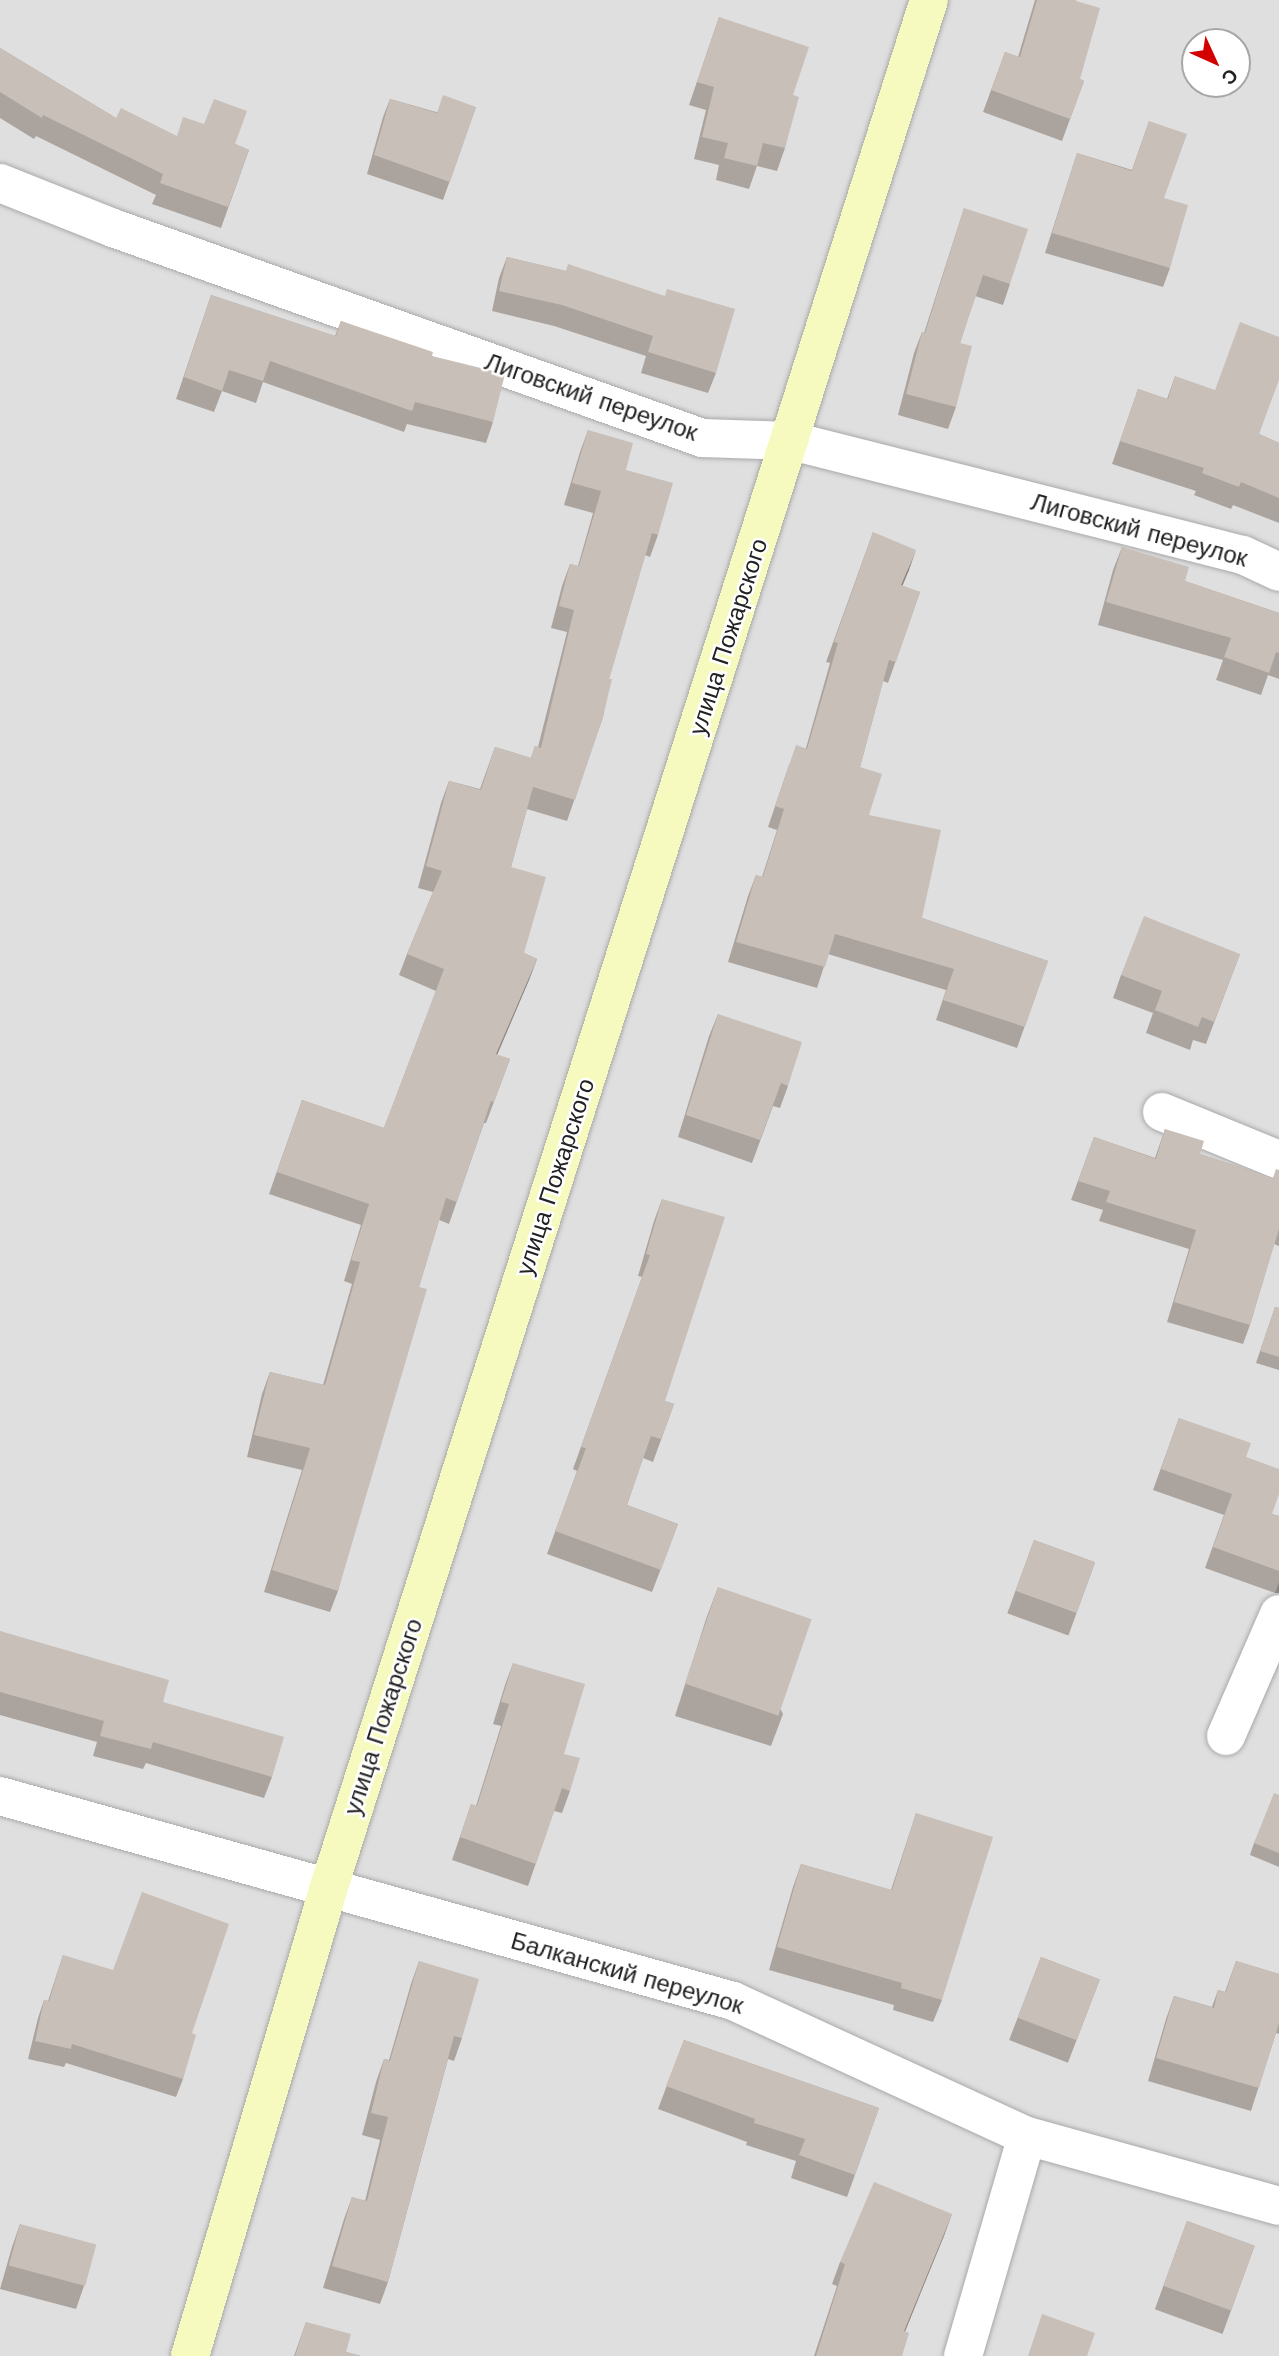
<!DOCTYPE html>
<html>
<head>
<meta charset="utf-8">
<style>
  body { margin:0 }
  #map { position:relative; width:1279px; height:2356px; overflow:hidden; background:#f2efe9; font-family:"Work Sans",sans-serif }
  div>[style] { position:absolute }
  .residential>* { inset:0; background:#e0dfdf }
  .roads { filter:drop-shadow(0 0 2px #a9a9a9) drop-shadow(0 0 2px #a9a9a9) }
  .street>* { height:38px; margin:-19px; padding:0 19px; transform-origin:19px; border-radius:19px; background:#fff }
  .secondary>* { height:38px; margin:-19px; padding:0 19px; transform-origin:19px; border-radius:19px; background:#f7fabf }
  .wall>* { inset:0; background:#aba49e; transform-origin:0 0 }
  .shaded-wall>* { inset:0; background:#8b8681 }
  .building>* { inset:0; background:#c7bfb8; transform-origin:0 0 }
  span { translate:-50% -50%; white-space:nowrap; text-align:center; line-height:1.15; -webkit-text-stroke:5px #fff; paint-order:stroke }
  .street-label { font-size:24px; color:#222 }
  .north { position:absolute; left:1181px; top:28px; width:70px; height:70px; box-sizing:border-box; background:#fff; border:2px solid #a7a7a7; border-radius:50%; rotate:135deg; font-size:19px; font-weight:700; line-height:28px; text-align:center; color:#222 }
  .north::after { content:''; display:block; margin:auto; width:24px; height:32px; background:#d40000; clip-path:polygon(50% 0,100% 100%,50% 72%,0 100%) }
</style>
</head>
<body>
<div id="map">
  <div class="residential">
    <i style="clip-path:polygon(evenodd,0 0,1279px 0,1279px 2356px,0 2356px,0 0,1195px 42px,1237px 42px,1237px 84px,1195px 84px,1195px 42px)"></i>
  </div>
  <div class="roads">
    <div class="street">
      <i style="left:0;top:183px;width:122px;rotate:21.7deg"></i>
      <i style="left:113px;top:228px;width:625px;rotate:19.62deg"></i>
      <i style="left:702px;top:438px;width:90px;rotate:1.9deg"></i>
      <i style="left:792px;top:441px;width:465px;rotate:14.2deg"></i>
      <i style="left:1243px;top:555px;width:40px;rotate:25deg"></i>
      <i style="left:1162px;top:1112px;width:126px;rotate:22.3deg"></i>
      <i style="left:1226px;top:1736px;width:133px;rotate:-66.5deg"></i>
      <i style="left:0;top:1796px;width:761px;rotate:15.62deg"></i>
      <i style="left:733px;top:2001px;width:324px;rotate:24.7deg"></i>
      <i style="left:1027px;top:2136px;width:262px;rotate:15.5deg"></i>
      <i style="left:963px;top:2356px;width:229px;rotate:-73.8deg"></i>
    </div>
    <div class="secondary">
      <i style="left:190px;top:2356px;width:486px;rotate:-73.5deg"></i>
      <i style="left:328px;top:1890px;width:1983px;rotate:-72.36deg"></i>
    </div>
  </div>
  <div class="wall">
    <i style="clip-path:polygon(1035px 0,1076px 0,1080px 79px,1084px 81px,1062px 141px,983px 112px,1005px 52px,1018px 57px)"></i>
    <i style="clip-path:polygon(719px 17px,793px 95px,785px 148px,777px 171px,757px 166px,749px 189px,716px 180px,719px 165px,694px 159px,706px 110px,689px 105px)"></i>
    <i style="clip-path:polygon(0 48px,116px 118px,176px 136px,235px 144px,249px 150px,221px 228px,152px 204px,156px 195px,36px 136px,34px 139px,0 118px)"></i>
    <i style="clip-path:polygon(390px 99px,436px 112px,476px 107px,443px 200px,367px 174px,383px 117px)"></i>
    <i style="clip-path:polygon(1149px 121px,1164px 198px,1170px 268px,1163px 287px,1045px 253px,1077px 153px,1132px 170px)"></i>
    <i style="clip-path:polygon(964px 208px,1010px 284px,1003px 305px,975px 296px,960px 343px,956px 407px,948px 429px,898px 415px,914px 353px,922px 332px,924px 333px)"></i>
    <i style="clip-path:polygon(507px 257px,566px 271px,716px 373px,708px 393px,641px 373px,646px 356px,554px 326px,492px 311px,499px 278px)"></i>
    <i style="clip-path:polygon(211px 295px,335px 336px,341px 321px,432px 356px,493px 422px,486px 443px,407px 424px,404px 432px,263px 382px,256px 403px,222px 391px,214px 412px,176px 399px)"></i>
    <i style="clip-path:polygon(1175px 376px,1259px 434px,1279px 443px,1279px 523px,1233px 505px,1231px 509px,1194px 495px,1196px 491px,1112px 464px,1138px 389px,1167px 399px)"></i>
    <i style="clip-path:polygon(588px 430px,626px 470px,658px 535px,650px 557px,645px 555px,609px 679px,603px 717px,567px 821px,527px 809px,511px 867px,524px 953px,537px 959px,529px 980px,497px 1055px,510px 1059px,486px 1123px,484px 1123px,449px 1224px,439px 1220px,419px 1287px,338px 1591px,330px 1612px,264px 1592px,302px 1470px,247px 1457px,262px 1394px,270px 1372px,323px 1385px,352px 1284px,344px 1281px,361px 1225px,269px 1194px,302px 1100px,384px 1128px,436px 991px,399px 975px,407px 954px,433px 892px,418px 888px,441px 803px,449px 781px,480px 789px,495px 747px,531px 758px,535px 746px,538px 747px,567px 632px,551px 628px,562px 586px,570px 564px,578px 566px,593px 513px,564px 505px,580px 452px)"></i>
    <i style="clip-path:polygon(873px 532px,909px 570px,902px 586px,920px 592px,888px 683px,883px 681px,860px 767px,869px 815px,922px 918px,1048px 961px,1017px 1048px,936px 1020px,946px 990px,828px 954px,817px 988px,728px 962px,748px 896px,756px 875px,762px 877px,777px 830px,768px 827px,789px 765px,806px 748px,830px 663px,826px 662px)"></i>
    <i style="clip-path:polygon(1122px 547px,1185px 581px,1279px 613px,1279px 679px,1268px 675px,1261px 695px,1216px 680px,1223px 660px,1098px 625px,1113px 570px)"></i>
    <i style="clip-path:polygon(1240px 954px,1206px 1044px,1193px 1040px,1190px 1050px,1146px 1033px,1153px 1013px,1113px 998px,1121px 975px)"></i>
    <i style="clip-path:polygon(718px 1014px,788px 1086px,780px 1108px,773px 1106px,752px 1163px,678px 1137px,709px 1036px)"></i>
    <i style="clip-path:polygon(1165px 1129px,1200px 1154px,1273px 1178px,1279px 1170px,1279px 1246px,1274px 1244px,1250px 1325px,1243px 1344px,1167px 1322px,1189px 1249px,1099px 1221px,1103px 1210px,1071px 1200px,1094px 1137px,1155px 1158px)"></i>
    <i style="clip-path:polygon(662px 1199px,665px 1401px,674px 1404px,653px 1462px,643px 1458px,627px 1505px,678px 1524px,652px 1592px,547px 1554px,577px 1471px,573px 1469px,642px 1277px,638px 1276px,654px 1221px)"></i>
    <i style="clip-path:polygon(1275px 1307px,1279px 1308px,1279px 1370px,1256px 1363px)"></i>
    <i style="clip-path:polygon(1179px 1418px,1246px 1457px,1272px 1514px,1279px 1516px,1279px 1593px,1275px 1593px,1205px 1568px,1224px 1515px,1153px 1490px)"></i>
    <i style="left:1034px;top:1540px;width:65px;height:78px;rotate:20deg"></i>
    <i style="clip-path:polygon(718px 1587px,783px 1714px,771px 1746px,675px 1716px,706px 1619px)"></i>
    <i style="clip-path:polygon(0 1631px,163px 1702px,272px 1777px,264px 1798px,146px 1763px,143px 1769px,93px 1756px,97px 1742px,0 1715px)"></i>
    <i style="clip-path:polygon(513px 1663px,564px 1754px,570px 1791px,562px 1813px,554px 1811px,528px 1886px,452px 1860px,471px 1804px,476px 1806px,501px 1726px,493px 1724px,505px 1685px)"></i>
    <i style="clip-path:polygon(1279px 1795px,1279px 1867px,1250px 1855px,1254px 1843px)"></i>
    <i style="clip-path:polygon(916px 1813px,942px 2000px,933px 2022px,893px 2010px,894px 2005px,769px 1970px,793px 1887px,801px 1864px,891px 1890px)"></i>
    <i style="clip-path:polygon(63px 1955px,192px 2033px,183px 2079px,176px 2097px,66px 2063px,64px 2067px,28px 2059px,38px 2018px,44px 2000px,48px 2001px)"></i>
    <i style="left:1041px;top:1957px;width:63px;height:89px;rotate:21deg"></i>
    <i style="clip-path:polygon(419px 1961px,462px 2038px,454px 2061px,448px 2059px,388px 2282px,380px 2304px,323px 2288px,344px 2219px,352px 2197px,365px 2201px,380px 2140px,362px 2135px,376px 2082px,384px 2059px,389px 2060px,411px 1984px)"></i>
    <i style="clip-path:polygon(1236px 1961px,1279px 1974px,1279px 2034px,1276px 2033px,1251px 2111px,1148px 2081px,1166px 2019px,1174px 1996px,1212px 2007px,1218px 1990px,1225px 1992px)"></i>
    <i style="clip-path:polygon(684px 2040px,879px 2108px,847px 2197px,791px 2178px,796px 2161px,746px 2145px,747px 2142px,658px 2109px)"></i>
    <i style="clip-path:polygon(952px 2214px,905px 2332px,902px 2356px,814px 2356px,837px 2286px,832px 2284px,840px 2262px)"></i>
    <i style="left:1187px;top:2221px;width:72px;height:94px;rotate:20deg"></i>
    <i style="clip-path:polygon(20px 2224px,84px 2286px,76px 2309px,0 2289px,12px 2247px)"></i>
    <i style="clip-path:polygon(306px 2322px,346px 2352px,361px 2356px,294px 2356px)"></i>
  </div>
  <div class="shaded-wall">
    <i style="clip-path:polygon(916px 550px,909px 570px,894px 606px,901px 585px)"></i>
    <i style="clip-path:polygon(537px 959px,529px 980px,488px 1076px,496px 1054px)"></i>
    <i style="clip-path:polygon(1279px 1582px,1279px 1593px,1275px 1593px)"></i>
    <i style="clip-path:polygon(952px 2214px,944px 2236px,896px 2353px,904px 2331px)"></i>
  </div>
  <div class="building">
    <i style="clip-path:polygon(1037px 0,1076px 0,1076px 1px,1100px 8px,1080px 79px,1084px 81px,1070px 119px,991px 90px,1005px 52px,1020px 57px)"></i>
    <i style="clip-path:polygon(719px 17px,809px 47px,793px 95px,799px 97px,785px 148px,763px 143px,757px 166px,724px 158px,728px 143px,702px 137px,714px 87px,697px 82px)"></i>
    <i style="clip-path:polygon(0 48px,116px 118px,121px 108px,177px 136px,183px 117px,204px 124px,214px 99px,247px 111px,235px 144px,249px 150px,228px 207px,160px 183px,163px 174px,43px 115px,42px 118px,0 92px)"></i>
    <i style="clip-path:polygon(443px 95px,476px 107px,450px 182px,374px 155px,390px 99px,437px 113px)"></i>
    <i style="clip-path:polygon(1149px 121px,1187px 134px,1164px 198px,1188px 205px,1170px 268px,1052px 233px,1077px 153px,1132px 171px)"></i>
    <i style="clip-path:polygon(964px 208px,1028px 229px,1010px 284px,983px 275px,960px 343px,972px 346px,956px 407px,906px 394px,922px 332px,925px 333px)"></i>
    <i style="clip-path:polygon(507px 257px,566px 271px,568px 264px,665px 296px,667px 289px,735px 309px,716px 373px,648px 352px,653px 336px,562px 305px,499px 291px)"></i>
    <i style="clip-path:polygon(211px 295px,336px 336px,341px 321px,433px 352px,432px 356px,505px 374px,493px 422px,415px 402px,412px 411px,270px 361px,263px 381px,229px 370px,222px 391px,184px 377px)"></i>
    <i style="clip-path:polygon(1240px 322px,1279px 337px,1279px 380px,1259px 434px,1279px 443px,1279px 498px,1241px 482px,1239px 487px,1202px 473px,1204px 468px,1120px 441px,1138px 389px,1168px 399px,1175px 376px,1215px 390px)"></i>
    <i style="clip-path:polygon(588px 430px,633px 443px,626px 470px,673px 483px,658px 535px,652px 533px,609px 679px,612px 679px,603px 717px,575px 800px,533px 787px,511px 867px,546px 877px,524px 953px,537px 959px,496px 1054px,510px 1059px,494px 1102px,491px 1101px,457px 1202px,446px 1198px,419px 1287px,427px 1289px,338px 1591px,272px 1570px,310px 1448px,254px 1435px,270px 1372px,325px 1385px,360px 1262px,351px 1260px,369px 1204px,277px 1172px,302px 1100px,384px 1128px,444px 969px,407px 954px,442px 871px,426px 866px,449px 781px,481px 790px,495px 747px,531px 758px,535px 746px,541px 748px,574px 610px,559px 606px,570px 564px,579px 566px,601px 491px,572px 483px)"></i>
    <i style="clip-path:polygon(873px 532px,916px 550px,901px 585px,920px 592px,896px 662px,889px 660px,860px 767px,882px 774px,869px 815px,941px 830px,922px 918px,1048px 961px,1025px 1027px,943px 1000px,954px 969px,835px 934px,825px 967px,736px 942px,756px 875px,763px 877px,784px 809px,775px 806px,796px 745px,807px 749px,838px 643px,834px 642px)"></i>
    <i style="clip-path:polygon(1122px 547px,1189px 567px,1185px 581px,1279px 613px,1279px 653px,1276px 652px,1269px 673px,1224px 657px,1231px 638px,1106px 602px)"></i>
    <i style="clip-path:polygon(1144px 916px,1240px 954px,1214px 1022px,1202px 1017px,1198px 1027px,1155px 1010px,1162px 991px,1121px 975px)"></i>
    <i style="clip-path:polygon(718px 1014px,802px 1042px,788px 1086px,781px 1083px,760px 1140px,686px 1115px)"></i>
    <i style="clip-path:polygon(1165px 1129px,1204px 1141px,1200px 1154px,1273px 1178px,1276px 1169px,1279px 1170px,1279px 1229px,1250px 1325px,1174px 1302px,1196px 1230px,1106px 1202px,1110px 1191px,1078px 1181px,1094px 1137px,1156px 1159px)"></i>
    <i style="clip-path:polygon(662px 1199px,725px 1217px,665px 1401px,674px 1404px,661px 1439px,651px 1436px,627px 1505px,678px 1524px,661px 1570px,555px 1531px,586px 1448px,581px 1447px,650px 1255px,646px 1254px)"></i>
    <i style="clip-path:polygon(1275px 1307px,1279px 1308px,1279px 1357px,1260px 1351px)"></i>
    <i style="clip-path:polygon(1179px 1418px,1251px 1443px,1246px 1457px,1279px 1469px,1279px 1494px,1272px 1514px,1279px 1516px,1279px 1571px,1213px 1547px,1232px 1494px,1161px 1469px)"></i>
    <i style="left:1034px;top:1540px;width:65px;height:54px;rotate:20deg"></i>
    <i style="left:718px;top:1587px;width:99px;height:102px;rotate:19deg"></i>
    <i style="clip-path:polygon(0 1631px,169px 1680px,163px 1702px,284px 1737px,272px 1777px,153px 1742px,151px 1749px,100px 1736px,104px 1721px,0 1692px)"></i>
    <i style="clip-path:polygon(513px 1663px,585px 1684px,564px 1754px,580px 1758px,570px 1791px,562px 1788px,536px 1864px,460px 1837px,471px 1804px,477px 1806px,509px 1704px,501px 1702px)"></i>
    <i style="clip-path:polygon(1274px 1793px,1279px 1795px,1279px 1853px,1254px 1843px)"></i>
    <i style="clip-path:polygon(916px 1813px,993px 1837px,942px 2000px,901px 1988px,902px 1983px,777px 1947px,801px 1864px,892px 1890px)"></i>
    <i style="clip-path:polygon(142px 1892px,229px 1924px,192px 2033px,196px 2035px,183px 2079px,72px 2044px,71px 2049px,35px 2041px,44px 2000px,49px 2001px,63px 1955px,113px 1970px)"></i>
    <i style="left:1041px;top:1957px;width:63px;height:65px;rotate:21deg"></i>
    <i style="clip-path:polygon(419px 1961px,479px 1979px,462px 2038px,454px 2036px,388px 2282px,332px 2266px,352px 2197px,367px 2201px,388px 2117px,371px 2113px,384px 2059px,390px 2061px)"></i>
    <i style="clip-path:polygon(1236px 1961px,1279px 1974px,1279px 2023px,1259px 2088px,1156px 2058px,1174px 1996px,1214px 2008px,1218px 1990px,1226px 1992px)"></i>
    <i style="clip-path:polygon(684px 2040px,879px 2108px,855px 2175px,799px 2155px,805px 2139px,754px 2123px,755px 2119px,666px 2086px)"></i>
    <i style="clip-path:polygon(874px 2182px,952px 2214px,904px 2331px,909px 2333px,902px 2356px,816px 2356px,845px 2264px,840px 2262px)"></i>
    <i style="left:1187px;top:2221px;width:72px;height:69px;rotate:20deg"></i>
    <i style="left:20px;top:2224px;width:79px;height:43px;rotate:15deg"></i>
    <i style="clip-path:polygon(1042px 2314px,1095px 2333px,1087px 2356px,1028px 2356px)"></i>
    <i style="clip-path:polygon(306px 2322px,351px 2334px,346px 2352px,361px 2356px,295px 2356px)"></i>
  </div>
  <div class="street-label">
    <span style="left:591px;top:398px;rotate:19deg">Лиговский переулок</span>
    <span style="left:1139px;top:531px;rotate:15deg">Лиговский переулок</span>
    <span style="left:729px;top:637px;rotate:-72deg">улица Пожарского</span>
    <span style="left:556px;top:1177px;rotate:-72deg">улица Пожарского</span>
    <span style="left:384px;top:1717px;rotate:-72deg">улица Пожарского</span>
    <span style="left:627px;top:1974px;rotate:16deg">Балканский переулок</span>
  </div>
  <div class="north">С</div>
</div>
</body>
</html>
